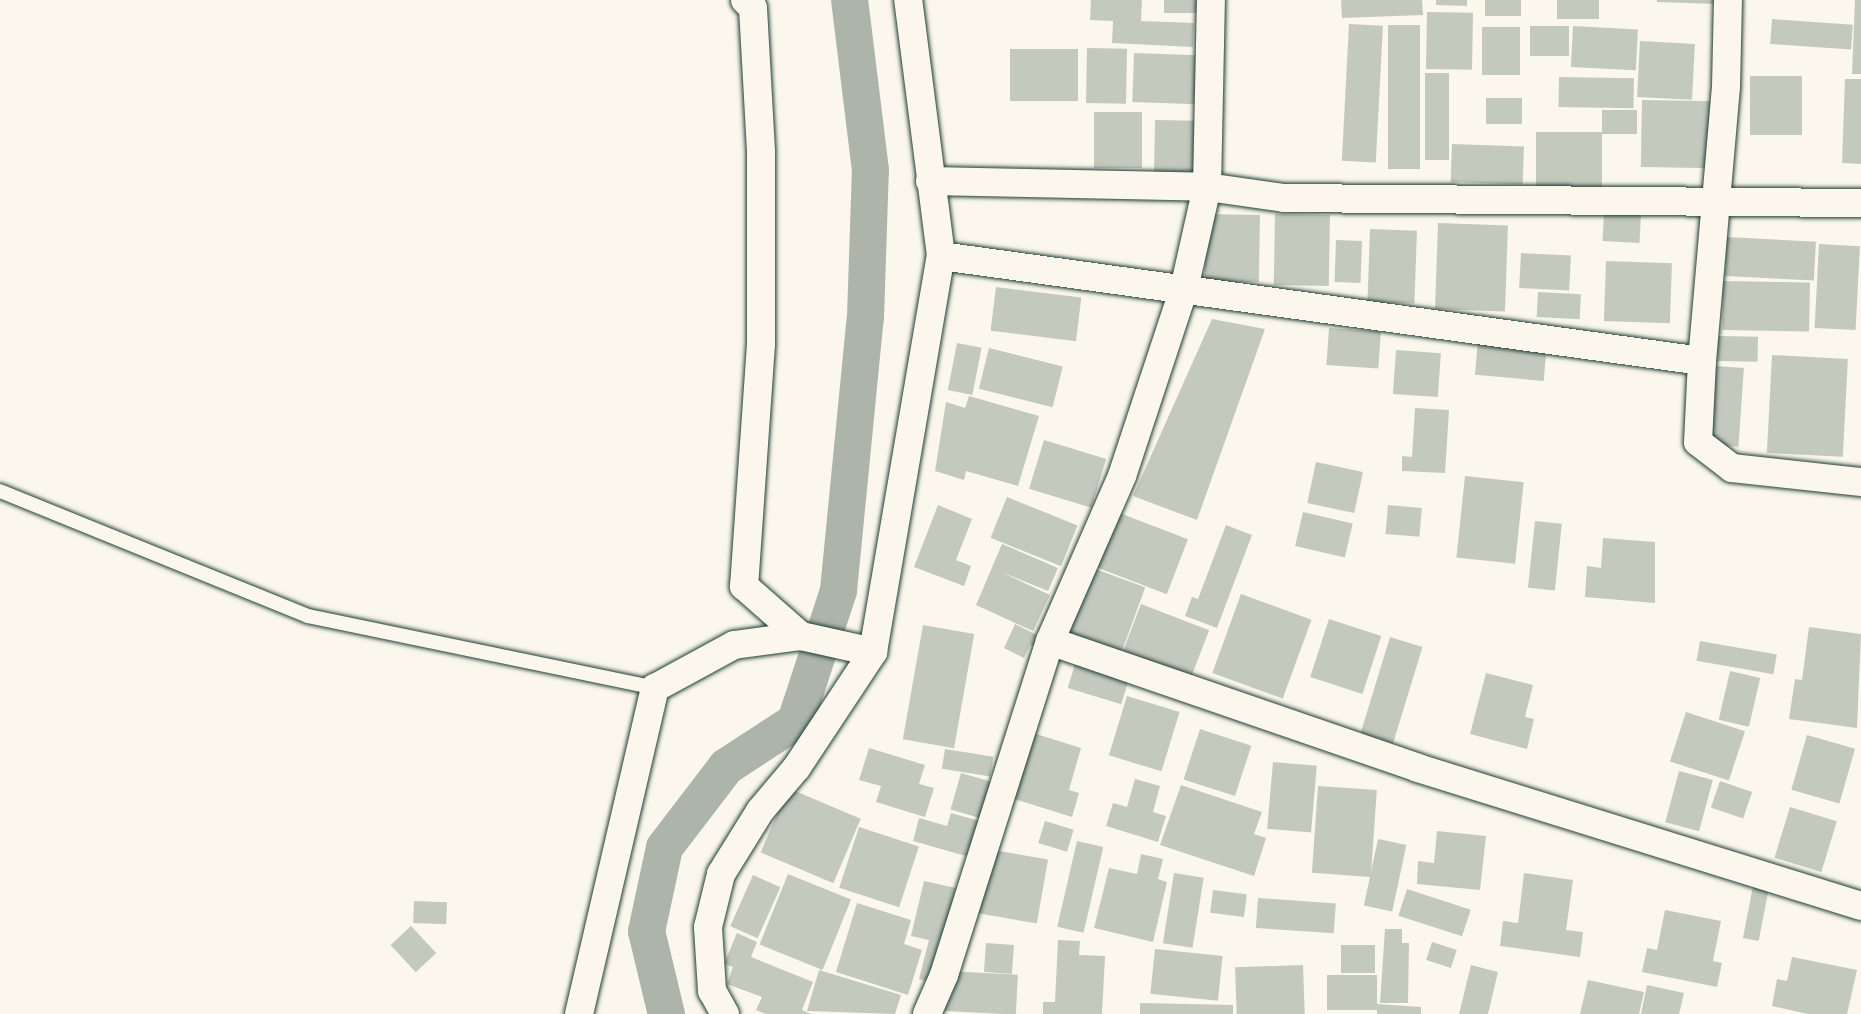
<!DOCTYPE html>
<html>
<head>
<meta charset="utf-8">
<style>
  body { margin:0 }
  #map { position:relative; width:1861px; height:1014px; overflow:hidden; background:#fbf7ec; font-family:"Architects Daughter",sans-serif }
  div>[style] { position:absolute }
  .canal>* { height:37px; margin:-18.5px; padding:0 18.5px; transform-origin:18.5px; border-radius:18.5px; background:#adb4aa }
  .building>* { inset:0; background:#c4c9be; transform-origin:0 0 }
  .roads { filter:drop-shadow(0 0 2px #1f3d34) drop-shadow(0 0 2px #1f3d34) }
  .service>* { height:14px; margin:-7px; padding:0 7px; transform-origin:7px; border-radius:7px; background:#fbf7ec }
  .minor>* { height:28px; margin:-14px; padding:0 14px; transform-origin:14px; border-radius:14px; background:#fbf7ec }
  span { translate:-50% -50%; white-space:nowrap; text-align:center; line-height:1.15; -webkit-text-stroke:7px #fbf7ec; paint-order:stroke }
</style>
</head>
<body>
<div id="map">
  <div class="canal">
    <i style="left:666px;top:1014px;width:85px;rotate:-103.5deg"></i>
    <i style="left:646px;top:931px;width:86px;rotate:-77.9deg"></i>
    <i style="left:664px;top:847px;width:102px;rotate:-52.6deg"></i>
    <i style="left:726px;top:766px;width:82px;rotate:-33.1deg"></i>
    <i style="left:795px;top:721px;width:138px;rotate:-71.8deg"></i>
    <i style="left:838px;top:590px;width:274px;rotate:-84.4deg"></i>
    <i style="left:865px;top:317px;width:147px;rotate:-88.1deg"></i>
    <i style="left:870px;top:170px;width:171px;rotate:-97deg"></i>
  </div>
  <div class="building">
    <i style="clip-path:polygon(1091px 0,1142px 0,1141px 21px,1194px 23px,1193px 47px,1112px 43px,1113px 21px,1090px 20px)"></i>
    <i style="left:1164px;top:0;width:41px;height:13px"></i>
    <i style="clip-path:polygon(1341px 0,1422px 0,1423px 15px,1342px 18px)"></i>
    <i style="clip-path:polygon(1436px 0,1467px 0,1467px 6px,1436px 5px)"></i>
    <i style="left:1485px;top:0;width:36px;height:16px"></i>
    <i style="left:1557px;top:0;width:42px;height:19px"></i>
    <i style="clip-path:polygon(1657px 0,1718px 0,1717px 4px,1657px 2px)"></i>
    <i style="clip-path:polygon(1855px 0,1861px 0,1861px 74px,1852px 74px)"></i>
    <i style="left:1427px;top:12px;width:46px;height:57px;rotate:1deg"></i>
    <i style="left:1772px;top:19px;width:81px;height:25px;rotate:4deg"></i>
    <i style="left:1349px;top:24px;width:34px;height:137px;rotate:3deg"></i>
    <i style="left:1388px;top:25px;width:32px;height:144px"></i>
    <i style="left:1530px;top:26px;width:39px;height:30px"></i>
    <i style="left:1573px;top:26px;width:65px;height:41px;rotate:3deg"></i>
    <i style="left:1482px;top:27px;width:38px;height:48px"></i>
    <i style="left:1640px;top:41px;width:55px;height:56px;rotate:3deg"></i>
    <i style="left:1087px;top:48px;width:40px;height:55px;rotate:1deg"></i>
    <i style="left:1010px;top:49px;width:68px;height:52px"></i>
    <i style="left:1134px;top:53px;width:64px;height:49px;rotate:2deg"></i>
    <i style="left:1425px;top:73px;width:24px;height:87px"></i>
    <i style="left:1750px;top:76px;width:52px;height:59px"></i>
    <i style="left:1559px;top:77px;width:75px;height:30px;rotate:1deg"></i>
    <i style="clip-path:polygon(1845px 79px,1861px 79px,1861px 164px,1842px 163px)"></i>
    <i style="left:1486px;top:98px;width:36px;height:26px"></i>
    <i style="left:1642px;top:100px;width:77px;height:67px;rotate:1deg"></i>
    <i style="left:1637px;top:110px;width:24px;height:35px;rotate:90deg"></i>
    <i style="left:1094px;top:112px;width:48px;height:56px"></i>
    <i style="left:1155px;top:120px;width:43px;height:60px;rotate:1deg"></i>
    <i style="left:1536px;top:132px;width:66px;height:56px"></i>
    <i style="left:1452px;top:144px;width:72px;height:38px;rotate:2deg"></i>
    <i style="left:1604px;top:213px;width:37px;height:28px;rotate:3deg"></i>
    <i style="left:1206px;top:214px;width:54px;height:67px;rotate:1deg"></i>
    <i style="left:1275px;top:214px;width:55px;height:71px;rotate:1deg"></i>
    <i style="left:1438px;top:223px;width:70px;height:86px;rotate:2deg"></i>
    <i style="left:1370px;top:229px;width:47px;height:73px;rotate:2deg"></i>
    <i style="left:1727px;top:237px;width:89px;height:39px;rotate:3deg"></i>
    <i style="left:1336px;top:240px;width:26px;height:42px;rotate:2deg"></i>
    <i style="left:1819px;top:244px;width:41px;height:84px;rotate:3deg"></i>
    <i style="left:1521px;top:253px;width:50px;height:35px;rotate:3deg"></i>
    <i style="left:1606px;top:261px;width:66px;height:60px;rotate:2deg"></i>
    <i style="left:1723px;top:281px;width:87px;height:49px;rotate:1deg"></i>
    <i style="left:996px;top:287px;width:86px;height:44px;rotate:7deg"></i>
    <i style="left:1538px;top:292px;width:43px;height:25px;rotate:3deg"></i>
    <i style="clip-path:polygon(1212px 319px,1265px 329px,1197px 520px,1133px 496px)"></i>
    <i style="left:1329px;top:328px;width:52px;height:37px;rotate:4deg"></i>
    <i style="left:1718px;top:336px;width:40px;height:25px;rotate:1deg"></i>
    <i style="left:1478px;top:340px;width:69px;height:35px;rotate:5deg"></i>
    <i style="left:957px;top:343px;width:25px;height:48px;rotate:11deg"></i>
    <i style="left:989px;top:348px;width:76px;height:42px;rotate:14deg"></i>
    <i style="left:1396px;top:350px;width:45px;height:44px;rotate:4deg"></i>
    <i style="left:1772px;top:355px;width:76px;height:98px;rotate:3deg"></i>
    <i style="left:1716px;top:366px;width:28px;height:79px;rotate:4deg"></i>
    <i style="clip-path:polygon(969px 396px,1039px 416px,1018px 486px,966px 471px,964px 480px,935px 471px,946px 402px,965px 408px)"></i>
    <i style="clip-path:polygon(1415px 408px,1449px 410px,1445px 473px,1402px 471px,1402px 456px,1412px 457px)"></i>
    <i style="left:1044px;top:440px;width:65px;height:51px;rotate:17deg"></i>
    <i style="left:1316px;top:462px;width:48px;height:42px;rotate:12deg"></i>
    <i style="left:1465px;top:476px;width:59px;height:82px;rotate:6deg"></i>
    <i style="left:1007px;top:497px;width:76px;height:44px;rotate:22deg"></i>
    <i style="clip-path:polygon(938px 505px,972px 519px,956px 560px,971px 566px,964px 586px,914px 567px)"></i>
    <i style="left:1388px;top:505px;width:34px;height:29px;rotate:5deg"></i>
    <i style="left:1117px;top:512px;width:76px;height:59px;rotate:21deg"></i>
    <i style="left:1303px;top:512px;width:51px;height:35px;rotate:13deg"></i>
    <i style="left:1535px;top:521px;width:27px;height:67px;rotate:6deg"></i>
    <i style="clip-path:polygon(1226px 525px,1252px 535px,1217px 628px,1185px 616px,1192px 597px,1198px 599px)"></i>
    <i style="clip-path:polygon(1603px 538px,1655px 542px,1655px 603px,1585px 597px,1587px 566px,1601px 568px)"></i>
    <i style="clip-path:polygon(1002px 544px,1058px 568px,1048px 591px,1001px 572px,1050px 595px,1033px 631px,976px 605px)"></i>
    <i style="left:1087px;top:566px;width:62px;height:79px;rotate:20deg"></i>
    <i style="left:1241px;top:594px;width:75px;height:84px;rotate:20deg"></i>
    <i style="left:1141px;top:604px;width:73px;height:62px;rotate:21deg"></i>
    <i style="left:1329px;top:619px;width:55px;height:61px;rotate:18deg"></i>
    <i style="clip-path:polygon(1015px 624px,1043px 638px,1037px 649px,1030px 645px,1024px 658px,1004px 648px)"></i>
    <i style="left:923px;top:625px;width:52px;height:116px;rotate:10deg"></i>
    <i style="clip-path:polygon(1809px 627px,1861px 634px,1857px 728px,1789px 719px,1795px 679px,1802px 680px)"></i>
    <i style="left:1390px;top:637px;width:34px;height:101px;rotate:17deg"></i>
    <i style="left:1700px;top:641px;width:78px;height:20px;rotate:10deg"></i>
    <i style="left:1075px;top:664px;width:56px;height:25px;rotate:17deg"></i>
    <i style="left:1730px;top:671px;width:31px;height:50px;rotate:13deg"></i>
    <i style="clip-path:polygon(1486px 673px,1533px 685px,1525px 717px,1534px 719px,1527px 749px,1470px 734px)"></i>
    <i style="left:1127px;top:696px;width:55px;height:62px;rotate:17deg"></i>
    <i style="left:1686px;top:712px;width:62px;height:52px;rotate:18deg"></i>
    <i style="left:1200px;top:729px;width:54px;height:53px;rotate:18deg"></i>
    <i style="clip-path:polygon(1030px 732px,1081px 748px,1069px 790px,1079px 793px,1072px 817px,1011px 798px)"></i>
    <i style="left:1807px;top:735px;width:50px;height:57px;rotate:16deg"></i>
    <i style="clip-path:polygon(869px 748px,925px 765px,919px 784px,934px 788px,925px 817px,876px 802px,881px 786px,859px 780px)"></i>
    <i style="left:945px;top:749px;width:49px;height:20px;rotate:9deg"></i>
    <i style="left:1273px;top:762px;width:44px;height:67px;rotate:5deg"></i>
    <i style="left:1679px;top:771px;width:35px;height:53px;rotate:15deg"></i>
    <i style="left:961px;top:773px;width:36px;height:38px;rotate:16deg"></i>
    <i style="clip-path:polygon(1135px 779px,1160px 786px,1153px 812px,1166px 816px,1158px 842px,1106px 826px,1113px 803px,1127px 807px)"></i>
    <i style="left:1720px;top:781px;width:34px;height:28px;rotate:19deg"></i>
    <i style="clip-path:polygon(1181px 785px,1262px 812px,1254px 834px,1266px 838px,1254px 876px,1160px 845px)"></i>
    <i style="left:1318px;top:786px;width:59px;height:87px;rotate:4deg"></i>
    <i style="left:788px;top:788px;width:79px;height:70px;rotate:23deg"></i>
    <i style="left:1790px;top:807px;width:49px;height:53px;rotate:17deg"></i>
    <i style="clip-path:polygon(951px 813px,983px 822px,973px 858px,913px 841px,919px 818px,947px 826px)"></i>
    <i style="left:1045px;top:821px;width:30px;height:23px;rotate:17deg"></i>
    <i style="left:859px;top:827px;width:63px;height:64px;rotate:18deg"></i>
    <i style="clip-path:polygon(1437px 831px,1486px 836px,1480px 890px,1417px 884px,1418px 861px,1434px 863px)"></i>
    <i style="left:1378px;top:839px;width:29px;height:68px;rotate:12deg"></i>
    <i style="left:1077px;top:841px;width:27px;height:88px;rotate:13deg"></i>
    <i style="left:988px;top:849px;width:61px;height:65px;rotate:10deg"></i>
    <i style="clip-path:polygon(1141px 854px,1163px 859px,1158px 879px,1167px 882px,1153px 942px,1094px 928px,1109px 868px,1137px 874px)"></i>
    <i style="left:1174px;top:873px;width:30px;height:71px;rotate:9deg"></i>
    <i style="clip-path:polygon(1524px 873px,1573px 880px,1566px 930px,1583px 932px,1580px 957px,1500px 946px,1503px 921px,1518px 923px)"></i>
    <i style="left:788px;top:874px;width:68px;height:76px;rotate:22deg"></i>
    <i style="left:753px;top:875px;width:30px;height:56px;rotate:24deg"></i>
    <i style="clip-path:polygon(924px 881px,956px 888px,934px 983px,919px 979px,929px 940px,911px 936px)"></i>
    <i style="left:1754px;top:881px;width:16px;height:58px;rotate:11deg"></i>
    <i style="left:1407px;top:889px;width:67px;height:28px;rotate:18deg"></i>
    <i style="left:1213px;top:890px;width:34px;height:23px;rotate:7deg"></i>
    <i style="left:1258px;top:898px;width:78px;height:30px;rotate:4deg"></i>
    <i style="left:414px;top:901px;width:33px;height:22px;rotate:2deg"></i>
    <i style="clip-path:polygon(857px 903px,911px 920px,904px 944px,922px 950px,908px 995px,836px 972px)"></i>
    <i style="clip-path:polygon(1665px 910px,1721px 921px,1713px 961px,1722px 963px,1717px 987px,1642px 972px,1647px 948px,1657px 950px)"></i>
    <i style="left:411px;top:926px;width:37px;height:28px;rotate:47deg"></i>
    <i style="clip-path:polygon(1385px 929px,1402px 929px,1402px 943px,1409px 943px,1408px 1003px,1380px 1003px)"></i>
    <i style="clip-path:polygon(737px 933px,757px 942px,751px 957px,813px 982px,802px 1010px,811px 1014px,766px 1014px,756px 1010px,762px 997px,727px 984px,733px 967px,724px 964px)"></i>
    <i style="clip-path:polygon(1058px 940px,1080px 941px,1079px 955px,1105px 956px,1102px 1014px,1043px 1014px,1043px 1002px,1055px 1002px)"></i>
    <i style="left:1432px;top:942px;width:26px;height:19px;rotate:18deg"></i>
    <i style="left:986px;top:943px;width:28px;height:29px;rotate:4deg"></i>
    <i style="left:1341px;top:945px;width:34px;height:28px"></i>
    <i style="left:1155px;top:949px;width:68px;height:45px;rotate:6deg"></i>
    <i style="clip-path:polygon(1792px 957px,1857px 970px,1847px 1014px,1808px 1014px,1772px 1006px,1777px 979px,1787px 981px)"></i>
    <i style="left:1303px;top:965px;width:49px;height:68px;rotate:88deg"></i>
    <i style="clip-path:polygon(1471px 965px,1498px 972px,1488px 1014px,1459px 1014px)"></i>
    <i style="clip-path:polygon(819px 970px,901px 995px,895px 1014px,807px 1011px)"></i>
    <i style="left:947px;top:971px;width:71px;height:40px;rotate:3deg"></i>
    <i style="left:1327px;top:975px;width:50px;height:35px"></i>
    <i style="clip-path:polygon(1588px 980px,1644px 992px,1639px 1014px,1580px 1014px)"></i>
    <i style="clip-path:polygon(1647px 985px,1684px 993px,1679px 1014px,1641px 1014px)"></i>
    <i style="clip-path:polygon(1140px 1003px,1233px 1005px,1233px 1014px,1140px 1014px)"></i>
    <i style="clip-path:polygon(1377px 1004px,1421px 1007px,1421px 1014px,1377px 1014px)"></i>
  </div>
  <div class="roads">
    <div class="service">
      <i style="left:0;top:491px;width:332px;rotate:22.1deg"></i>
      <i style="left:308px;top:616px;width:354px;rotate:11.7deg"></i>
    </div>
    <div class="minor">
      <i style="left:745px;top:0;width:11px;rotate:45deg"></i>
      <i style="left:753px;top:8px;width:145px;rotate:86.8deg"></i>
      <i style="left:761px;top:153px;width:191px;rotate:90deg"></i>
      <i style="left:761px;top:344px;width:243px;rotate:94deg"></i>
      <i style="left:744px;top:586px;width:76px;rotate:41.3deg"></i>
      <i style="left:930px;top:181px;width:277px;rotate:1.2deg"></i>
      <i style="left:1207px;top:187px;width:78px;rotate:8.1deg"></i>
      <i style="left:1284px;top:198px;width:577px;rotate:0.5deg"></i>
      <i style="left:941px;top:256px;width:768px;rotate:7.86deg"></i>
      <i style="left:1702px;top:361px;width:81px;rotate:92.8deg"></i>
      <i style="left:1698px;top:442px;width:43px;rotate:37.4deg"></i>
      <i style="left:1732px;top:468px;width:130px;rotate:6.2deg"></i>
      <i style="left:1702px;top:361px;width:275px;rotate:-85deg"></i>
      <i style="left:1726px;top:87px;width:87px;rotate:-88.7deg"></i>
      <i style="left:1050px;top:641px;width:389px;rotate:19deg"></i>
      <i style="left:1418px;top:768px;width:464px;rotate:17.3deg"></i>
      <i style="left:579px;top:1014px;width:335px;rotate:-76.9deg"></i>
      <i style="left:655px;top:688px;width:90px;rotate:-28.6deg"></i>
      <i style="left:734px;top:645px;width:68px;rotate:-7.7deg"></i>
      <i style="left:801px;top:636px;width:74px;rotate:12.5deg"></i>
      <i style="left:725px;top:1014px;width:26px;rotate:-119deg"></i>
      <i style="left:712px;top:991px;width:64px;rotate:-93.6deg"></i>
      <i style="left:708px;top:927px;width:55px;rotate:-76.2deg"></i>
      <i style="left:721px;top:874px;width:74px;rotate:-58.2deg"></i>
      <i style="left:760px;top:811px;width:57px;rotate:-49.9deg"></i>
      <i style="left:797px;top:767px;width:138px;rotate:-56.5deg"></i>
      <i style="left:873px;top:652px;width:402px;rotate:-80.3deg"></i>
      <i style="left:941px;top:256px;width:258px;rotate:-97.3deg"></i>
      <i style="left:927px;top:1014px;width:43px;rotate:-66.4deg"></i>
      <i style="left:944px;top:975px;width:350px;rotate:-72.4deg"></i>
      <i style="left:1050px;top:641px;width:180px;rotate:-66.4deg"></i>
      <i style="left:1122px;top:476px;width:197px;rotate:-71.7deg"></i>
      <i style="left:1184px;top:289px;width:105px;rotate:-77.3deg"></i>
      <i style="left:1207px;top:187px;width:187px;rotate:-88.8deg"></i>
    </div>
  </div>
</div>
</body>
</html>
